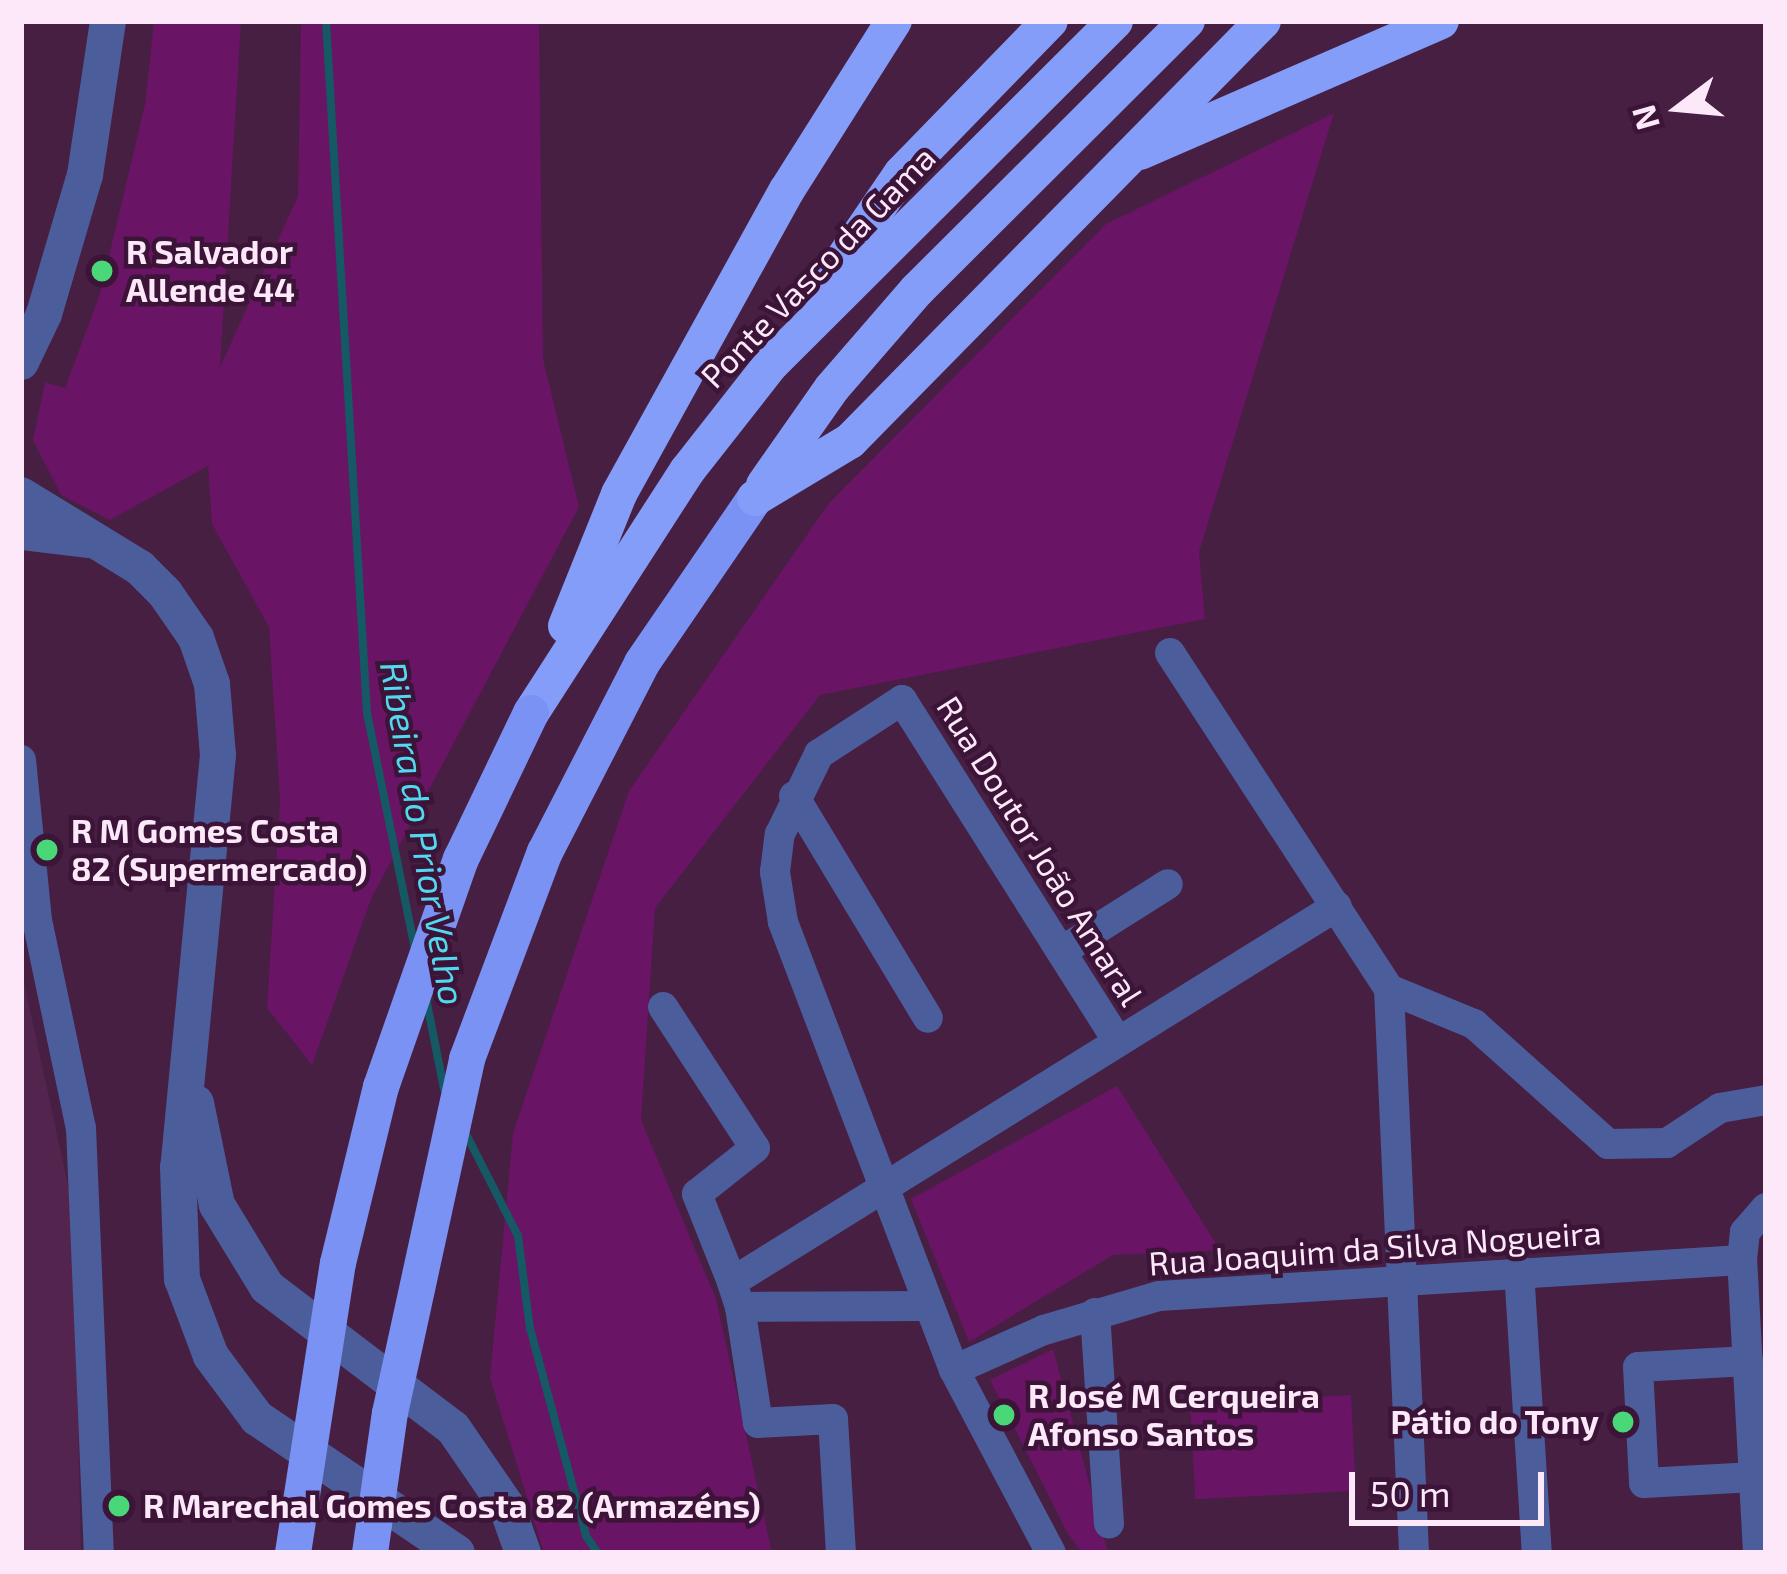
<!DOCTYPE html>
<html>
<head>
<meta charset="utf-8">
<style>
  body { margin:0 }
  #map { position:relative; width:1787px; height:1574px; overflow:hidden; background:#461f43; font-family:"Exo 2",sans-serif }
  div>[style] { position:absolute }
  .built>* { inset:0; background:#52244e }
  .green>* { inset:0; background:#691464; transform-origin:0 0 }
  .stream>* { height:8px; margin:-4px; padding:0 4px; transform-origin:4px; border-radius:4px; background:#155964 }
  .minor>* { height:30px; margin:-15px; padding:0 15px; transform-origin:15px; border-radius:15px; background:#4c5d9b }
  .tertiary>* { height:36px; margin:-18px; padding:0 18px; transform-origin:18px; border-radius:18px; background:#4c5d9b }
  .trunk>* { height:36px; margin:-18px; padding:0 18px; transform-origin:18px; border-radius:18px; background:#7992f3 }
  .motorway>* { height:36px; margin:-18px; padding:0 18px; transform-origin:18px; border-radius:18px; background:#849df8 }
  .trunk-bridge>* { height:36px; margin:-18px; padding:0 18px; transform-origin:18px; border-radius:18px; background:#7992f3 }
  .dots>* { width:33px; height:33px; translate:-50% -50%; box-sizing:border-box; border:6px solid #3b1438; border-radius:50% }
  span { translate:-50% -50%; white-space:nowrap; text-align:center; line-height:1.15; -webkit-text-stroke:9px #3b1438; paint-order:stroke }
  .poi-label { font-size:33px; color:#fde8fa; font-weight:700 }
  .left { translate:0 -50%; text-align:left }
  .right { translate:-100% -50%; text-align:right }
  .street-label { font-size:33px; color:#fde8fa }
  .water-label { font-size:36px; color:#53d9ef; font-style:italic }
  .frame { position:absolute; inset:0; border:24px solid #fde8fa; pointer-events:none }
  .north { position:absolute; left:1619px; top:48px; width:120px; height:120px; -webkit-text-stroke:9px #3b1438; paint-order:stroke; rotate:254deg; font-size:33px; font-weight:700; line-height:48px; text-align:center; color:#fde8fa }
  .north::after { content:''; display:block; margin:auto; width:42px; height:54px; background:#fde8fa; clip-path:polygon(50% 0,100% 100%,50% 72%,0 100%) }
  .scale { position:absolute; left:1349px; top:1472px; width:195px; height:54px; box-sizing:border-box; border:6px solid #fde8fa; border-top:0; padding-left:15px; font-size:36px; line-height:42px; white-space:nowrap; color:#fde8fa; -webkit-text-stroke:9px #3b1438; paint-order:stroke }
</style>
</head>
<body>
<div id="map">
  <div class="built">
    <i style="clip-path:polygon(21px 968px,73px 1208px,81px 1553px,21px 1553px)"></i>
  </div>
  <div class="green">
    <i style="clip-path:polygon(154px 21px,241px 21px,220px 367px,298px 196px,301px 21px,539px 21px,543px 359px,579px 507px,371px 899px,312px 1065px,267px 1008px,280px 801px,269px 627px,212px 524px,208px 466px,110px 520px,61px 495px,33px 440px,45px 382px,65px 388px,100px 294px,145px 104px)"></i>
    <i style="clip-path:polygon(1334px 113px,1199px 552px,1205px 619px,820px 695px,655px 908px,641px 1120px,716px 1299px,772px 1553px,544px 1553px,490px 1378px,513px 1133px,629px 791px,829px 503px,1106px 224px)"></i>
    <i style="clip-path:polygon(1117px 1086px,1220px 1250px,1113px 1255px,969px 1342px,911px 1199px)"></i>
    <i style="clip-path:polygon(1053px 1349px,1108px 1553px,1082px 1553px,1067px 1532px,990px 1380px)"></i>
    <i style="left:1351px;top:1395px;width:96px;height:161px;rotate:87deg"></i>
  </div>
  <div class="stream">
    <i style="left:326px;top:21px;width:693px;rotate:86.61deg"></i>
    <i style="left:367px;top:713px;width:240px;rotate:78.5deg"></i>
    <i style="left:426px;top:998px;width:93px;rotate:78.8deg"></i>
    <i style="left:464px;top:1130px;width:119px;rotate:63deg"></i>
    <i style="left:518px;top:1236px;width:93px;rotate:82.6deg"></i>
    <i style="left:530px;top:1328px;width:215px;rotate:74.9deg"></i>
    <i style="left:586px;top:1536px;width:21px;rotate:55deg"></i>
  </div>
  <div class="minor">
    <i style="left:1170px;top:653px;width:401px;rotate:56.9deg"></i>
    <i style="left:1389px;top:989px;width:565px;rotate:87.46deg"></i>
    <i style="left:21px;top:760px;width:161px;rotate:84.3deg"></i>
    <i style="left:37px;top:920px;width:213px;rotate:78.1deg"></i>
    <i style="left:81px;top:1128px;width:425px;rotate:87.6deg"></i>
    <i style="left:794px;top:796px;width:259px;rotate:58.9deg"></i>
    <i style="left:1062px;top:951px;width:125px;rotate:-32.3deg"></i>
    <i style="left:1389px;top:989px;width:92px;rotate:22.4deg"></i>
    <i style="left:1474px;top:1024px;width:180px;rotate:41.8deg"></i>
    <i style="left:1608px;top:1144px;width:59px;rotate:-1deg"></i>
    <i style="left:1667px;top:1143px;width:64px;rotate:-33.4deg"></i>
    <i style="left:1720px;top:1108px;width:47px;rotate:-9.9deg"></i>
    <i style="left:663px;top:1007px;width:168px;rotate:56.9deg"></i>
    <i style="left:755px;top:1148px;width:74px;rotate:141.6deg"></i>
    <i style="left:697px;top:1194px;width:95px;rotate:68.3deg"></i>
    <i style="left:1519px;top:1270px;width:284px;rotate:86.4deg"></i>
    <i style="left:929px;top:1306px;width:189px;rotate:179.7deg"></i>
    <i style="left:740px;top:1307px;width:26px;rotate:-108deg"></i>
    <i style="left:732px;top:1282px;width:712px;rotate:-31.86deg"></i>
    <i style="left:740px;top:1307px;width:117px;rotate:81.2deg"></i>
    <i style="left:758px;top:1423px;width:75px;rotate:-3.1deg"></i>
    <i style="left:833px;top:1419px;width:134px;rotate:86.6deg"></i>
    <i style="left:1095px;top:1313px;width:211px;rotate:86.2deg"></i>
    <i style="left:1748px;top:1361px;width:110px;rotate:176.9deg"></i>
    <i style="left:1638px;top:1367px;width:116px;rotate:87deg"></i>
    <i style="left:1644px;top:1483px;width:110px;rotate:-3.1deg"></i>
    <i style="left:954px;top:1370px;width:98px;rotate:-24deg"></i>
    <i style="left:1044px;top:1330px;width:120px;rotate:-16.5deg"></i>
    <i style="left:1159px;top:1296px;width:584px;rotate:-3.53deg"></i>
    <i style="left:1051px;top:1553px;width:207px;rotate:-117.9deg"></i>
    <i style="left:954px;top:1370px;width:480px;rotate:-110.9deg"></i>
    <i style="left:783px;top:922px;width:51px;rotate:-99.1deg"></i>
    <i style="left:775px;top:872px;width:38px;rotate:-83deg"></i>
    <i style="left:780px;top:834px;width:89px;rotate:-64deg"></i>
    <i style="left:819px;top:754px;width:99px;rotate:-33deg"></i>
    <i style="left:902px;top:700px;width:402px;rotate:57.7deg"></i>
    <i style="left:1758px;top:1553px;width:293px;rotate:-93.1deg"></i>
    <i style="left:1742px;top:1260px;width:28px;rotate:-84deg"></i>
    <i style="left:1745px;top:1232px;width:32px;rotate:-49deg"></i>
  </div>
  <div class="tertiary">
    <i style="left:21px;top:362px;width:53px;rotate:-64.4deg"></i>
    <i style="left:44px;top:314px;width:145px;rotate:-73.6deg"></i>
    <i style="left:85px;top:175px;width:156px;rotate:-81.5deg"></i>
    <i style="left:21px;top:495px;width:140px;rotate:31.5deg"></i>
    <i style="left:140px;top:568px;width:35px;rotate:45deg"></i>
    <i style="left:165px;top:593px;width:55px;rotate:55.4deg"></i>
    <i style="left:196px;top:638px;width:49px;rotate:70.8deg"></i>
    <i style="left:212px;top:684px;width:71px;rotate:85.2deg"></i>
    <i style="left:218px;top:755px;width:414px;rotate:95.5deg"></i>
    <i style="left:178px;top:1167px;width:112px;rotate:88deg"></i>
    <i style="left:182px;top:1279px;width:82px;rotate:69.4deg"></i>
    <i style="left:211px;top:1356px;width:77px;rotate:53.4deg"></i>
    <i style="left:257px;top:1418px;width:241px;rotate:34deg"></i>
    <i style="left:21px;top:532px;width:67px;rotate:6.8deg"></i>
    <i style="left:196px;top:1103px;width:104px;rotate:78.4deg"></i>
    <i style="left:217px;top:1205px;width:96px;rotate:58.6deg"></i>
    <i style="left:267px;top:1287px;width:233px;rotate:37.2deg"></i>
    <i style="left:453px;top:1428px;width:93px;rotate:55.5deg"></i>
    <i style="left:506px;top:1505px;width:51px;rotate:70.5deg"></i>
  </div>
  <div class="trunk">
    <i style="left:642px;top:663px;width:200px;rotate:-55.6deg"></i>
  </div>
  <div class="motorway">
    <i style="left:1140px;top:152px;width:328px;rotate:-23.5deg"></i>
    <i style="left:820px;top:293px;width:145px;rotate:-55.7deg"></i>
    <i style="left:902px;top:173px;width:212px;rotate:-45.8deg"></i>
    <i style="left:764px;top:485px;width:118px;rotate:-55deg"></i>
    <i style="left:832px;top:388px;width:130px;rotate:-49.1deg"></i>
    <i style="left:917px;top:290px;width:381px;rotate:-44.9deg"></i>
    <i style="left:755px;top:498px;width:111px;rotate:-31deg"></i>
    <i style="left:850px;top:441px;width:589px;rotate:-45.48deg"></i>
    <i style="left:566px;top:626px;width:142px;rotate:-68.1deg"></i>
    <i style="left:619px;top:494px;width:347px;rotate:-61.1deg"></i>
    <i style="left:787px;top:190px;width:200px;rotate:-57.7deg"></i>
    <i style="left:531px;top:713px;width:288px;rotate:-57.2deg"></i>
    <i style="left:687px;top:471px;width:135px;rotate:-51.9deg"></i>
    <i style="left:770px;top:365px;width:487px;rotate:-44.9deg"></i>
  </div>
  <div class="trunk-bridge">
    <i style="left:293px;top:1553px;width:293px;rotate:-81.2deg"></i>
    <i style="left:338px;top:1263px;width:181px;rotate:-76.3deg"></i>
    <i style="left:381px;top:1087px;width:242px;rotate:-70.7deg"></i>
    <i style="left:461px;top:859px;width:162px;rotate:-64.4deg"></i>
    <i style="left:370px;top:1553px;width:141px;rotate:-81.9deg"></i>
    <i style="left:390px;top:1413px;width:362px;rotate:-77.7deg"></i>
    <i style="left:467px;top:1059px;width:221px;rotate:-69.4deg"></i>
    <i style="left:545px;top:852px;width:212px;rotate:-62.8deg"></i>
  </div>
  <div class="dots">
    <i style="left:102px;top:271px;background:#49d778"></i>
    <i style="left:47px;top:850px;background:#49d778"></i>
    <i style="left:1004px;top:1415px;background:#49d778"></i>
    <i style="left:1623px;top:1422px;background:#49d778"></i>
    <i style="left:119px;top:1506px;background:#49d778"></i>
  </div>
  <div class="poi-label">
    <span class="left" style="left:126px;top:271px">R Salvador<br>Allende 44</span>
    <span class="left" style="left:71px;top:850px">R M Gomes Costa<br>82 (Supermercado)</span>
    <span class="left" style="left:1028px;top:1415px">R José M Cerqueira<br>Afonso Santos</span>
    <span class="right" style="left:1599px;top:1422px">Pátio do Tony</span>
    <span class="left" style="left:143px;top:1506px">R Marechal Gomes Costa 82 (Armazéns)</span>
  </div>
  <div class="street-label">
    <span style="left:818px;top:267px;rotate:-46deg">Ponte Vasco da Gama</span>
    <span style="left:1040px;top:851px;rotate:58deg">Rua Doutor João Amaral</span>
    <span style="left:1375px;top:1248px;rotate:-4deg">Rua Joaquim da Silva Nogueira</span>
  </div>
  <div class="water-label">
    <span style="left:424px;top:833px;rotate:80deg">Ribeira do Prior Velho</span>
  </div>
  <div class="frame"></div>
  <div class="north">N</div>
  <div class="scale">50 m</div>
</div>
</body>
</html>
